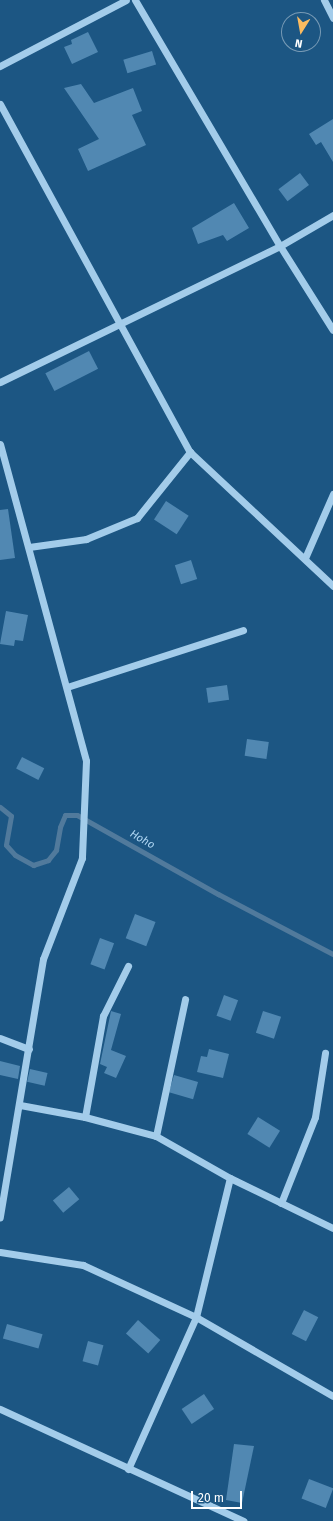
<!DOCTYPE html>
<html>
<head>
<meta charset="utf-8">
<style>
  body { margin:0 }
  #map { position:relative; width:333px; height:1521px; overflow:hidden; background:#1c5683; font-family:"Fira Sans",sans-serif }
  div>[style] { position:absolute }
  .stream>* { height:5px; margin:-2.5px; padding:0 2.5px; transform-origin:2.5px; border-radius:2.5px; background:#517a9c }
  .building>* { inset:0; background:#5188b2; transform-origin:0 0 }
  .minor>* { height:7px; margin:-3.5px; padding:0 3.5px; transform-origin:3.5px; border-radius:3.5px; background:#a3ccea }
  span { translate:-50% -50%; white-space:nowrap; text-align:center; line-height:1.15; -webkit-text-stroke:3px #1c5683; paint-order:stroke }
  .water-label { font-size:11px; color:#aed5f2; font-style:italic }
  .north { position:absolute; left:281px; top:12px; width:40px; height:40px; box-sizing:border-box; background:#1c5683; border:1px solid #779ab5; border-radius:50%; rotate:191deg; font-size:11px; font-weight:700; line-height:16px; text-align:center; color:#fff }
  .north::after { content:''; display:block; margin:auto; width:14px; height:18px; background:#fbbb60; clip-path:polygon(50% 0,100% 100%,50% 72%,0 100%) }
  .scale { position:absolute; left:191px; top:1491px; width:51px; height:18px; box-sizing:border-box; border:2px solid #fff; border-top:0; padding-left:5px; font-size:12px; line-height:14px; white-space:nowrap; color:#fff; -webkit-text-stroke:3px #1c5683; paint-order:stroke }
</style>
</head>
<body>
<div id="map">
  <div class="stream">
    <i style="left:0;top:807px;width:14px;rotate:39deg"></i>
    <i style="left:11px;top:816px;width:29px;rotate:100deg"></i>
    <i style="left:6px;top:845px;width:13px;rotate:48deg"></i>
    <i style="left:15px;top:855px;width:21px;rotate:29deg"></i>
    <i style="left:33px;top:865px;width:16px;rotate:-18deg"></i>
    <i style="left:48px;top:860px;width:13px;rotate:-51deg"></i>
    <i style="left:56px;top:850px;width:23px;rotate:-80deg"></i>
    <i style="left:60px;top:827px;width:13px;rotate:-67deg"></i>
    <i style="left:65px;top:815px;width:12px"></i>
    <i style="left:77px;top:815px;width:162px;rotate:29.3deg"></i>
    <i style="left:218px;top:894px;width:130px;rotate:27.6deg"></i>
  </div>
  <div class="building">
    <i style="clip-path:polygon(88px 32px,98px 52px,72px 64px,64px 47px,72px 44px,71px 40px)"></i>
    <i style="left:152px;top:51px;width:14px;height:30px;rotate:73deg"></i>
    <i style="clip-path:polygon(81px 84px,94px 103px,133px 88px,142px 111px,132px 115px,146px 145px,88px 171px,78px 149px,99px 139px,64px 88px)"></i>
    <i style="clip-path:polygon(333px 119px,333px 162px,321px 142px,316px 145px,309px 134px)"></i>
    <i style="left:300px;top:173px;width:15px;height:27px;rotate:53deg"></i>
    <i style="clip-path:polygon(234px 203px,249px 228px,227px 241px,223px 235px,198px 244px,192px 228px)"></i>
    <i style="left:89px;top:351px;width:20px;height:49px;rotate:63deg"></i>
    <i style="left:166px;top:501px;width:27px;height:22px;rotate:33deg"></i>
    <i style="clip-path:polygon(8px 509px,15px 558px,0 560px,0 510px)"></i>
    <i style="left:191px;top:560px;width:20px;height:17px;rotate:72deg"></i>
    <i style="clip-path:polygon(6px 611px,28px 615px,23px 641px,15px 640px,14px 646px,0 644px)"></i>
    <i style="left:227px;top:685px;width:15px;height:21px;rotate:82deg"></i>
    <i style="left:247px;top:739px;width:22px;height:17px;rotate:8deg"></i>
    <i style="left:22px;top:757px;width:25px;height:13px;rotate:27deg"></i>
    <i style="left:135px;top:914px;width:22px;height:26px;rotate:21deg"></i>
    <i style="left:100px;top:938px;width:15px;height:28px;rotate:20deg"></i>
    <i style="left:224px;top:995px;width:15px;height:22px;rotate:20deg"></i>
    <i style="clip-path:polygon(111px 1011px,121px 1014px,111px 1050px,126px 1056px,116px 1078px,104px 1073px,107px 1067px,100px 1064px)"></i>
    <i style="left:263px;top:1011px;width:19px;height:23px;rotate:18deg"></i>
    <i style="clip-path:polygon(209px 1049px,229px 1054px,223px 1078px,197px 1072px,201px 1056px,207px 1057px)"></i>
    <i style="clip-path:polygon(0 1061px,20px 1066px,18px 1079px,0 1075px)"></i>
    <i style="left:30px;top:1069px;width:18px;height:13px;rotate:13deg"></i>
    <i style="left:174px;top:1075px;width:25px;height:18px;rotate:16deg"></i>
    <i style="left:258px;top:1117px;width:26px;height:20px;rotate:32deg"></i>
    <i style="left:69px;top:1187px;width:16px;height:21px;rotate:50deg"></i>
    <i style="left:304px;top:1310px;width:16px;height:27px;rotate:27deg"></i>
    <i style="left:138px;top:1320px;width:30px;height:18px;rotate:42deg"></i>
    <i style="left:7px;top:1324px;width:37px;height:15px;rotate:16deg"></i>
    <i style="left:88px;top:1341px;width:16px;height:21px;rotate:15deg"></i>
    <i style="left:204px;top:1394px;width:18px;height:27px;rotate:56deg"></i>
    <i style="clip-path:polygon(234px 1444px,254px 1446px,242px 1503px,226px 1500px)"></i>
    <i style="left:309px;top:1479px;width:26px;height:21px;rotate:21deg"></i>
  </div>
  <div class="minor">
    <i style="left:135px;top:0;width:286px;rotate:59.5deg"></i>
    <i style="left:280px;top:246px;width:99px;rotate:57.8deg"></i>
    <i style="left:324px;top:0;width:20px;rotate:63deg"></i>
    <i style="left:0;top:66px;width:142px;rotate:-27.6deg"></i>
    <i style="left:0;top:104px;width:396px;rotate:61.4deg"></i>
    <i style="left:190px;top:452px;width:196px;rotate:43.1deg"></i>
    <i style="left:0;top:382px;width:311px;rotate:-25.9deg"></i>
    <i style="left:280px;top:246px;width:61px;rotate:-30.3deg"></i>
    <i style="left:0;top:444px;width:328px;rotate:74.8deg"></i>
    <i style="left:86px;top:761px;width:97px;rotate:92.4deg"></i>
    <i style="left:82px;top:858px;width:108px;rotate:111.1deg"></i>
    <i style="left:43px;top:959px;width:262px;rotate:99.5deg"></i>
    <i style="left:29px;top:547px;width:58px;rotate:-8deg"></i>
    <i style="left:86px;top:539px;width:55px;rotate:-22.4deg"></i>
    <i style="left:137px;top:518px;width:85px;rotate:-51.2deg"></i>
    <i style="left:305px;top:558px;width:70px;rotate:-66.4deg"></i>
    <i style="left:67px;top:687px;width:185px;rotate:-17.9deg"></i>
    <i style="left:0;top:1038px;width:31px;rotate:21deg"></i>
    <i style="left:20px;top:1105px;width:66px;rotate:10.5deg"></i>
    <i style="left:85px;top:1117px;width:73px;rotate:15deg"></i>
    <i style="left:156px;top:1136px;width:85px;rotate:29.6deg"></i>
    <i style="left:230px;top:1178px;width:114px;rotate:25.9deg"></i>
    <i style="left:85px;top:1117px;width:103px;rotate:-79.9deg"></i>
    <i style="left:103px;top:1016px;width:56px;rotate:-63.4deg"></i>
    <i style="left:156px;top:1136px;width:140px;rotate:-78deg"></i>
    <i style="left:281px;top:1203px;width:92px;rotate:-68.4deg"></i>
    <i style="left:315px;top:1117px;width:65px;rotate:-81.1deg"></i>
    <i style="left:0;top:1252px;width:84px;rotate:8.9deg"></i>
    <i style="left:83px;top:1265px;width:124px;rotate:24.7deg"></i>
    <i style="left:196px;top:1317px;width:158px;rotate:30deg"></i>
    <i style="left:0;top:1409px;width:268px;rotate:24.7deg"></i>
    <i style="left:128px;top:1469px;width:167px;rotate:-65.9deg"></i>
    <i style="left:196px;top:1317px;width:143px;rotate:-76.3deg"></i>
  </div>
  <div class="water-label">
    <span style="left:142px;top:840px;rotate:30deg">Hoho</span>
  </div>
  <div class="north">N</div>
  <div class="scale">20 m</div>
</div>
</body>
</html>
